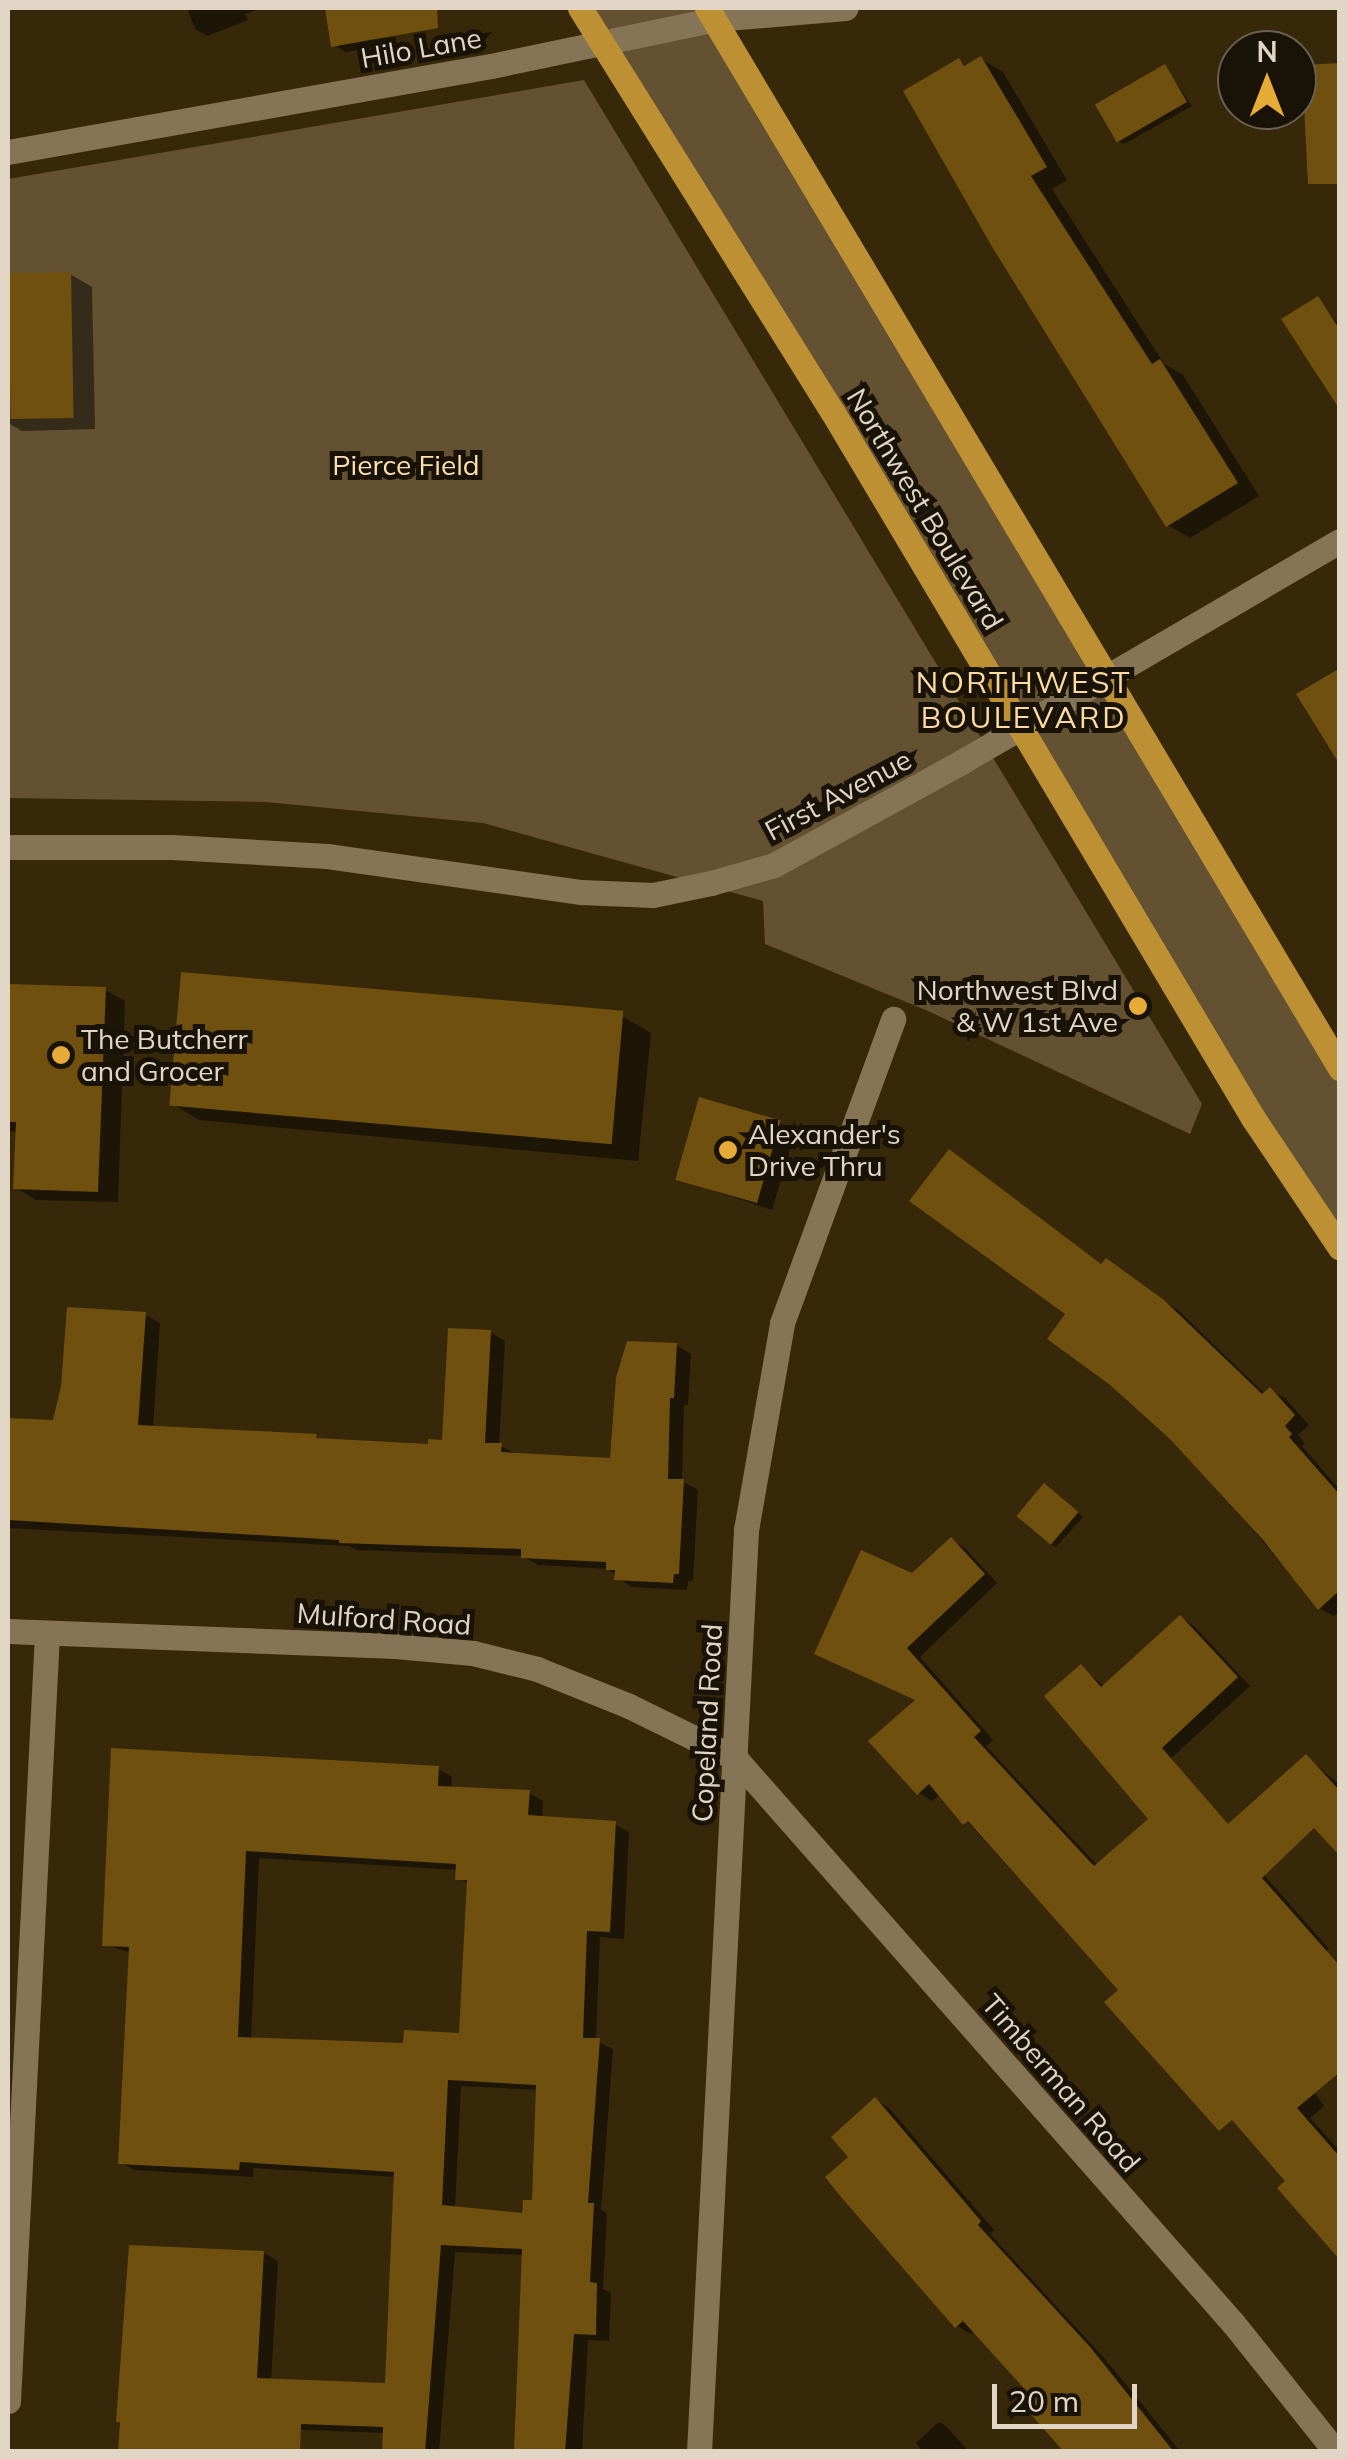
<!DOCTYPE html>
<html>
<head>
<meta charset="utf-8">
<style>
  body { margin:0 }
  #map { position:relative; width:1347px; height:2459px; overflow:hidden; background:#38280a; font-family:Mulish,sans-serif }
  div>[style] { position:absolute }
  .green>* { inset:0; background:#645131 }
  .shadow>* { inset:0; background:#0007 }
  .building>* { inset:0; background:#6f500f; transform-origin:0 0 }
  .minor>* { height:25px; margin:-12.5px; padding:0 12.5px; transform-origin:12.5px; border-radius:12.5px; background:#867456 }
  .major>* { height:25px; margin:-12.5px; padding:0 12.5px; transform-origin:12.5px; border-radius:12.5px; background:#bc9033 }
  .dots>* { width:28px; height:28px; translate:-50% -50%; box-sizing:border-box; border:5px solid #191207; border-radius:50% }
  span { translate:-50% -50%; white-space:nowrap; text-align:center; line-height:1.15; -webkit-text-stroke:10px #191207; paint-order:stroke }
  .street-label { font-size:28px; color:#e1d6c6 }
  .park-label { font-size:28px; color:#fcdfae }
  .poi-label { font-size:28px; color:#e1d6c6 }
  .right { translate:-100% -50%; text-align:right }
  .left { translate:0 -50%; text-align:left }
  .neighbourhood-label { font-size:30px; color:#fbdaa3; letter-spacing:2.5px }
  .frame { position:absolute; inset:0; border:10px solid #e1d6c6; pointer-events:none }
  .north { position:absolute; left:1217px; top:30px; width:100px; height:100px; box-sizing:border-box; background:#191207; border:2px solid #696053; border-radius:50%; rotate:0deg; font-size:28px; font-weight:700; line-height:40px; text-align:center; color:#e1d6c6 }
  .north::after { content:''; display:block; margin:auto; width:35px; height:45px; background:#e7ac37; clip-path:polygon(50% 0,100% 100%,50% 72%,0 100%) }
  .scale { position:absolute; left:992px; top:2384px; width:145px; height:45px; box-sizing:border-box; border:5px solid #e1d6c6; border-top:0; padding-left:12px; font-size:30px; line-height:35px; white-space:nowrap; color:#e1d6c6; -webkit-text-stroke:8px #191207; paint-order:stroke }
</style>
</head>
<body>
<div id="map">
  <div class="green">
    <i style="clip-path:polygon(580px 8px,707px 8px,1339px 1068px,1339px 1248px)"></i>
    <i style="clip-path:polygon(584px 80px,1202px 1104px,1190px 1134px,928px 1011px,765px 944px,763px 901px,483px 823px,266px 802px,8px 798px,8px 179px)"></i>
  </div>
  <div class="shadow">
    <i style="clip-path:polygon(187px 8px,262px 8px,245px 14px,248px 20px,207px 36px,195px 29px)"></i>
    <i style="clip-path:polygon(327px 8px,378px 8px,385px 45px,346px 52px,334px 45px)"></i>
    <i style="clip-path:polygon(981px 59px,1003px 72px,1067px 180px,1052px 189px,1164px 364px,1183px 375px,1259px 496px,1190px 538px,1168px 525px,959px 61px,968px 66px)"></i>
    <i style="clip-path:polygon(1165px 67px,1192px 106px,1124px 144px,1117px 141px)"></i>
    <i style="clip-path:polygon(70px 274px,92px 287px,95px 429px,22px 431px,8px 423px,8px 276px)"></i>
    <i style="clip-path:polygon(1318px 300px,1340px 326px,1340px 397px)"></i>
    <i style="clip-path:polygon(8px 986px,105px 990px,125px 1001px,118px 1202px,36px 1200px,16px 1188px,18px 1132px,8px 1131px)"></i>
    <i style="clip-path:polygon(622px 1016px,651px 1033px,638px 1161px,199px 1120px,171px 1103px)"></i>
    <i style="clip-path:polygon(780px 1123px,795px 1132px,772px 1210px,678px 1179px)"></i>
    <i style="clip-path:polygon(950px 1152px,1103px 1266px,1121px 1270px,1179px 1311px,1265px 1394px,1270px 1390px,1285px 1398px,1309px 1425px,1298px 1435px,1305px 1443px,1302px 1446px,1340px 1490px,1340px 1611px,1334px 1616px,1319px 1608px,1068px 1313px)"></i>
    <i style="clip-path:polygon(145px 1315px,160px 1323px,153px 1428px,430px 1446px,445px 1443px,490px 1332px,505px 1341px,499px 1445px,516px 1454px,613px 1461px,676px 1345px,691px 1354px,688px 1405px,684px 1405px,682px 1481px,698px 1490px,693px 1581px,688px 1581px,687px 1590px,631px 1587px,608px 1569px,538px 1565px,522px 1556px,356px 1550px,349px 1546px,8px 1528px,8px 1420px,55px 1423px)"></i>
    <i style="clip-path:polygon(1051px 1490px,1083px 1517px,1056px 1547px,1050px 1544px)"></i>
    <i style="clip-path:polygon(951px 1540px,965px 1548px,997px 1583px,920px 1657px,993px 1740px,986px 1746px,1098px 1866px,1151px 1819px,1081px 1667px,1105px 1687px,1180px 1618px,1194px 1626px,1250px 1686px,1166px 1763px,1329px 1949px,1185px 2083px,1122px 1991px,941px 1793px,932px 1801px,919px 1793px,918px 1700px,831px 1660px)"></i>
    <i style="clip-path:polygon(evenodd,114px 1750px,438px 1769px,452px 1777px,451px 1789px,529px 1793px,543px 1801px,542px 1819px,615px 1824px,629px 1832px,624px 1939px,600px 1937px,596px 2041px,613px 2049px,601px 2210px,607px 2213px,603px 2289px,611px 2293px,609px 2341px,588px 2340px,582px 2452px,516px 2452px,524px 2255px,455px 2252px,439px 2452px,384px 2452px,385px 2433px,231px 2427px,264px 2253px,278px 2261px,271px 2381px,388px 2386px,397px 2177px,253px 2168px,253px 2177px,134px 2170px,120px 2162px,131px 1953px,104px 1944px,114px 1750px,259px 1858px,459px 1870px,458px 1878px,469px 1884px,461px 2036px,406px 2045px,251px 2040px,259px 1858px,114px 1750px,461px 2086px,539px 2090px,535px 2203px,524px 2215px,455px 2208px,461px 2086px)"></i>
    <i style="clip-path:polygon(1306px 1757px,1340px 1785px,1340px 1855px)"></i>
    <i style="clip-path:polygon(1301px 2075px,1324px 2106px,1310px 2118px,1340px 2151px,1340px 2256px,1289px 2181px,1231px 2115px)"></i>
    <i style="clip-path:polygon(875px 2100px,889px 2108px,994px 2230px,990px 2234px,1105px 2359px,1181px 2452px,1079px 2452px,975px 2331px,971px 2334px,957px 2326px,852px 2157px)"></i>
    <i style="clip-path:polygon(939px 2422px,946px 2426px,969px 2452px,923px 2452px,916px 2443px)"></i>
  </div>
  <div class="building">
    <i style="clip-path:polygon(325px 8px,437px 8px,438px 28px,331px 47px)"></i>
    <i style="clip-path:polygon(981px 56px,1047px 167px,1031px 176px,1152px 364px,1160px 359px,1238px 483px,1166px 527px,991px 245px,903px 91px,959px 58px,964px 66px)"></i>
    <i style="clip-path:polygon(1340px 63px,1340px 184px,1308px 184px,1302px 65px)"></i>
    <i style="left:1165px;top:64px;width:44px;height:81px;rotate:60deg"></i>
    <i style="left:71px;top:272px;width:146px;height:63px;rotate:89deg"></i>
    <i style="clip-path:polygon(1318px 296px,1340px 330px,1340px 410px,1281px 319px)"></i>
    <i style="clip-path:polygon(1340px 668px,1340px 765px,1296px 694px)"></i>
    <i style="left:181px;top:972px;width:444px;height:134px;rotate:5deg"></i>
    <i style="clip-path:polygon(8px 984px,106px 987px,98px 1192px,13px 1189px,16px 1122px,8px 1122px)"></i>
    <i style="left:699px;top:1097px;width:85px;height:86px;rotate:16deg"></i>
    <i style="clip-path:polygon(949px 1149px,1101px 1264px,1106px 1258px,1164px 1300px,1262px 1394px,1270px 1387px,1295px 1415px,1285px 1426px,1292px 1434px,1289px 1437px,1340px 1495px,1340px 1590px,1318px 1610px,1263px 1540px,1170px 1439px,1109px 1384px,1047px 1339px,1065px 1314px,909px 1201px)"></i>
    <i style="clip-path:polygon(67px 1307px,146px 1312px,138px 1425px,317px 1434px,316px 1438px,428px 1444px,428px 1439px,442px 1440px,448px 1328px,491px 1330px,485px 1443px,502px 1443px,501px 1452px,610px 1458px,616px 1378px,627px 1341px,677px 1343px,674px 1398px,670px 1398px,668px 1479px,684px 1479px,679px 1574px,674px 1574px,673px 1583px,614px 1580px,615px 1570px,606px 1570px,606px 1562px,521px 1558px,521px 1549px,339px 1543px,339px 1540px,8px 1520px,8px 1418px,53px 1420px,61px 1386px)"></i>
    <i style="left:1044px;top:1483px;width:45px;height:43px;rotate:40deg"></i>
    <i style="clip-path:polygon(951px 1537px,985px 1574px,907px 1648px,981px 1731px,974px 1737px,1094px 1866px,1148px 1819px,1044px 1696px,1081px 1664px,1101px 1687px,1180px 1615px,1238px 1677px,1162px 1748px,1228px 1824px,1306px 1754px,1340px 1791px,1340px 1856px,1314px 1828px,1262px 1878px,1340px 1966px,1340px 2072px,1297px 2108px,1340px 2157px,1340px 2260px,1277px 2188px,1285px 2181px,1232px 2120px,1219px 2131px,1126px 2027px,1104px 2002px,1118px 1990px,968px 1821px,963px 1825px,929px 1784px,917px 1795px,868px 1741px,915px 1700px,814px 1654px,861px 1550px,912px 1573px)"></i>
    <i style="clip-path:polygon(evenodd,111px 1748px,439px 1766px,438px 1786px,530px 1790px,528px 1815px,616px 1821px,610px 1932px,587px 1931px,583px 2038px,600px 2038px,588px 2203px,594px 2203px,590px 2282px,597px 2283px,596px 2335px,574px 2334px,565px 2452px,514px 2452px,522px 2249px,441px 2245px,425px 2452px,382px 2452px,383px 2427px,301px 2424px,300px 2452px,118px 2452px,120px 2422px,116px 2422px,129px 2245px,264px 2251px,257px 2378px,385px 2383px,394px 2172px,240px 2162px,239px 2170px,118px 2164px,129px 1947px,102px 1946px,111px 1748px,246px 1851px,456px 1864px,455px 1880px,467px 1880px,459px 2033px,404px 2030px,403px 2043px,238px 2037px,246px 1851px,111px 1748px,448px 2080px,536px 2085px,532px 2200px,523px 2200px,522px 2213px,442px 2205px,448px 2080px)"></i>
    <i style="clip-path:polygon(875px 2097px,981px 2221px,978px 2225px,1091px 2348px,1174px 2452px,1064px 2452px,1020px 2402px,1029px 2394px,963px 2321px,955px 2328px,841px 2197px,825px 2177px,848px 2157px,831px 2137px)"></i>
  </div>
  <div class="minor">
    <i style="left:8px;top:152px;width:491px;rotate:-10.1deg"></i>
    <i style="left:491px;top:66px;width:229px;rotate:-11.8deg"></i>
    <i style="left:715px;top:19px;width:131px;rotate:-4.8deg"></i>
    <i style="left:8px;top:847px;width:164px"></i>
    <i style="left:172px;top:847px;width:155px;rotate:3.3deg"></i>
    <i style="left:327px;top:856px;width:257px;rotate:8.1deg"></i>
    <i style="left:581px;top:892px;width:72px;rotate:2.4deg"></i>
    <i style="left:653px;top:895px;width:59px;rotate:-11.7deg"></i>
    <i style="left:711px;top:883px;width:66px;rotate:-15.9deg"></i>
    <i style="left:774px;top:865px;width:216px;rotate:-28.8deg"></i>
    <i style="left:963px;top:761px;width:436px;rotate:-30.3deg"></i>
    <i style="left:8px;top:1631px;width:388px;rotate:2.2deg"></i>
    <i style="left:396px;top:1646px;width:77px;rotate:5.2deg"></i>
    <i style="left:473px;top:1653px;width:66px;rotate:14deg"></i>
    <i style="left:537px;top:1669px;width:99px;rotate:21.9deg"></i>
    <i style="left:629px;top:1706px;width:118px;rotate:26.1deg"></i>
    <i style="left:735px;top:1758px;width:753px;rotate:48.61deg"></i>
    <i style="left:1233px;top:2323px;width:165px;rotate:51.4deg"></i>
    <i style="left:8px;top:2401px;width:769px;rotate:-87.09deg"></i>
    <i style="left:699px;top:2452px;width:923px;rotate:-87.08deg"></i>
    <i style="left:746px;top:1530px;width:210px;rotate:-80.1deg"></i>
    <i style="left:782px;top:1323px;width:324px;rotate:-69.9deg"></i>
  </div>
  <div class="major">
    <i style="left:580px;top:8px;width:475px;rotate:58deg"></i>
    <i style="left:832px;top:411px;width:823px;rotate:59.23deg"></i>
    <i style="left:1253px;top:1118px;width:156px;rotate:56.2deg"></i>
    <i style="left:707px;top:8px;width:1235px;rotate:59.16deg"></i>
  </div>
  <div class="dots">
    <i style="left:1138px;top:1006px;background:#e7ac37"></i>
    <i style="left:61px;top:1055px;background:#e7ac37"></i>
    <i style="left:728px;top:1150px;background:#e7ac37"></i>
  </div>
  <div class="street-label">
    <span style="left:421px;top:48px;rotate:-10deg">Hilo Lane</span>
    <span style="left:925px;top:509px;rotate:59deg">Northwest Boulevard</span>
    <span style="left:838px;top:795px;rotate:-28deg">First Avenue</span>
    <span style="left:384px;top:1619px;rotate:4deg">Mulford Road</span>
    <span style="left:707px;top:1723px;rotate:-87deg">Copeland Road</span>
    <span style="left:1061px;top:2083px;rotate:49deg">Timberman Road</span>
  </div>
  <div class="park-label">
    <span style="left:406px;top:465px">Pierce Field</span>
  </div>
  <div class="poi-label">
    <span class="right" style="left:1118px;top:1006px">Northwest Blvd<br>&amp; W 1st Ave</span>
    <span class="left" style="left:81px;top:1055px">The Butcherr<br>and Grocer</span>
    <span class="left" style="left:748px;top:1150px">Alexander's<br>Drive Thru</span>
  </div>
  <div class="neighbourhood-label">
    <span style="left:1024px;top:699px">NORTHWEST<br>BOULEVARD</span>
  </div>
  <div class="frame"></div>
  <div class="north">N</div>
  <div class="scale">20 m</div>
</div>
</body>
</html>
